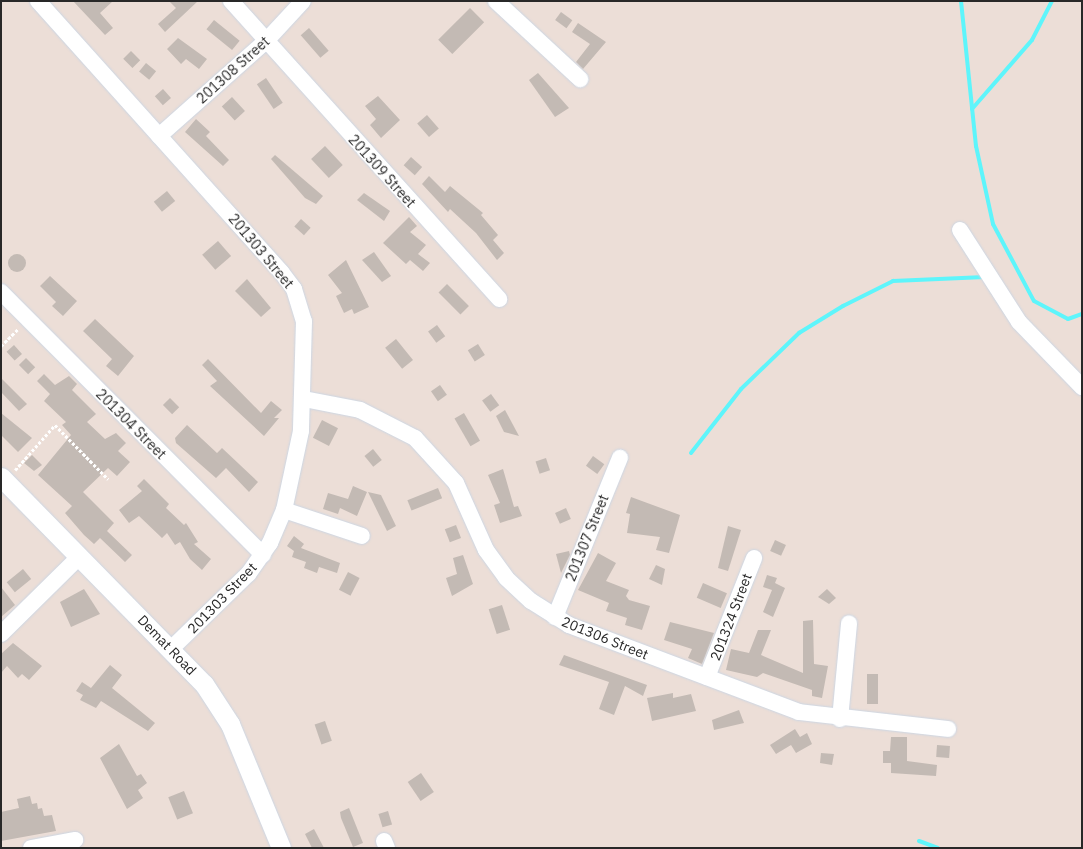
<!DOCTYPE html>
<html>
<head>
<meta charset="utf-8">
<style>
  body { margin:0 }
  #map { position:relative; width:1083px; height:849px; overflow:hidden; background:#ecded7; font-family:"IBM Plex Sans",sans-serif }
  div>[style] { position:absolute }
  .stream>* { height:4px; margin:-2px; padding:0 2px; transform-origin:2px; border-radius:2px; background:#5ef5fb }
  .building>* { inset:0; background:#c3bab4; transform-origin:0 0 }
  .round { border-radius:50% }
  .path>* { height:2.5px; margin-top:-1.25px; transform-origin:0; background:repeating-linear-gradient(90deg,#fff 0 3px,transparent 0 5px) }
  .roads { filter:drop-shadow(0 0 1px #ccd6e3) drop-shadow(0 0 1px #ccd6e3) }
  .minor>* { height:16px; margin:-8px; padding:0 8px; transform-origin:8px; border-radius:8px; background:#fff }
  .tertiary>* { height:19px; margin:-9.5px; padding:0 9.5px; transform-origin:9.5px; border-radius:9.5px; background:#fff }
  span { translate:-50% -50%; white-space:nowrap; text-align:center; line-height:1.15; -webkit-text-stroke:3px #fff; paint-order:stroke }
  .street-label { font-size:14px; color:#282828 }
  .frame { position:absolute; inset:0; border:2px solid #282828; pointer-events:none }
</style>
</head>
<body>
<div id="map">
  <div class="stream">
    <i style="left:961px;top:1px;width:146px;rotate:84.1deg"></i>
    <i style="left:976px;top:146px;width:80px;rotate:77.7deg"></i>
    <i style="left:993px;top:224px;width:87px;rotate:62deg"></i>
    <i style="left:1034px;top:301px;width:38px;rotate:28deg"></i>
    <i style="left:1068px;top:319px;width:15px;rotate:-20deg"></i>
    <i style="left:972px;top:109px;width:91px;rotate:-49deg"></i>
    <i style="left:1032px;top:40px;width:44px;rotate:-62.9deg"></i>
    <i style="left:691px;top:453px;width:81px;rotate:-52deg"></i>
    <i style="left:741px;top:389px;width:81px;rotate:-44deg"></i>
    <i style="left:799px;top:333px;width:52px;rotate:-31.5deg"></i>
    <i style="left:843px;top:306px;width:56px;rotate:-26.6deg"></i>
    <i style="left:893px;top:281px;width:92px;rotate:-2.5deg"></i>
    <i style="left:919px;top:841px;width:20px;rotate:20deg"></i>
  </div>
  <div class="building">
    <i style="clip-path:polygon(73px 1px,113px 1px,100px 13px,113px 28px,105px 35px)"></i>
    <i style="clip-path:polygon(169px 1px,198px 1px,165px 32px,158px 24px,176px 8px)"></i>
    <i style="left:470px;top:8px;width:20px;height:45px;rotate:45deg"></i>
    <i style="left:561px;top:12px;width:14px;height:10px;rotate:36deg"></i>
    <i style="left:214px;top:20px;width:33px;height:12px;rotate:39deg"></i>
    <i style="clip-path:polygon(578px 23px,606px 42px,583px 69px,576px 62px,590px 44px,572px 32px)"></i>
    <i style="left:309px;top:28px;width:30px;height:11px;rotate:49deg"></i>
    <i style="clip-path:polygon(178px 38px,207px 59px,199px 69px,186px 59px,181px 64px,167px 49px)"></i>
    <i style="left:131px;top:51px;width:13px;height:11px;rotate:45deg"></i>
    <i style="left:146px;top:63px;width:13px;height:11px;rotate:39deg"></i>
    <i style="clip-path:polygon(538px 73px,569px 108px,555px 117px,529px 80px)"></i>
    <i style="left:266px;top:78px;width:30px;height:11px;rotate:56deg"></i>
    <i style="left:163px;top:89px;width:12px;height:11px;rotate:48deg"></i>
    <i style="clip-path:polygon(378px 96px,400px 120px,381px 138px,370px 125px,376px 119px,365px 106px)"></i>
    <i style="left:232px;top:97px;width:19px;height:14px;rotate:47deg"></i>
    <i style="left:427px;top:115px;width:18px;height:13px;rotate:49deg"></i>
    <i style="clip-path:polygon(196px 119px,210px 132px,206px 136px,229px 160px,223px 166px,185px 132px)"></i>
    <i style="left:325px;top:146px;width:26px;height:19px;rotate:47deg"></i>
    <i style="clip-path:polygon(275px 155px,323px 196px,316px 204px,305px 198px,271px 159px)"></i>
    <i style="left:411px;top:157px;width:15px;height:11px;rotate:42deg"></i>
    <i style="clip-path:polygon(429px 176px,445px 192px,450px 186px,483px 213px,481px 215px,498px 235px,493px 240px,504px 253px,497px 260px,476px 233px,450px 209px,448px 212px,422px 184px)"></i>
    <i style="left:167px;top:191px;width:13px;height:17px;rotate:51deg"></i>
    <i style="clip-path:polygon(364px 193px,390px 211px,384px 221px,357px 200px)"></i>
    <i style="clip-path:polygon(409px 217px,417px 226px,410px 232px,426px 245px,418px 254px,430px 263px,423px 271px,410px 260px,406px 264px,383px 243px)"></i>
    <i style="left:301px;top:219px;width:13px;height:10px;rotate:42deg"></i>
    <i style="left:218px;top:241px;width:20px;height:21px;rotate:49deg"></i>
    <i style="clip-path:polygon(374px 252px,391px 276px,382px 282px,362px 260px)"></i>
    <i class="round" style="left:8px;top:254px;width:18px;height:18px"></i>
    <i style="clip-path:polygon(346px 260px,369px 307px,354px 314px,352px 309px,344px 313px,336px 296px,342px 293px,328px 275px)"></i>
    <i style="clip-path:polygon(50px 276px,77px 301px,63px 316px,52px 306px,56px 302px,40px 286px)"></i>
    <i style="clip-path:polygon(247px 279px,271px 308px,261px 317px,235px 291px)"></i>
    <i style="left:447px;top:284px;width:31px;height:12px;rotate:45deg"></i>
    <i style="clip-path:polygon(95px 319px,134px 356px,118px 376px,106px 366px,112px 359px,83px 331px)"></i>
    <i style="left:437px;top:325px;width:14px;height:11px;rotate:54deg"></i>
    <i style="left:396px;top:339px;width:27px;height:14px;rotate:51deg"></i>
    <i style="left:478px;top:344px;width:13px;height:12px;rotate:58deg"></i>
    <i style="left:14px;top:345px;width:12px;height:10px;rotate:48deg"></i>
    <i style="left:26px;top:358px;width:13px;height:10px;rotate:45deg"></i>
    <i style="clip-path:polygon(208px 359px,261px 413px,271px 401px,282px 410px,274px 418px,279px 418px,264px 436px,210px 386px,217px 381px,202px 365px)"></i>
    <i style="clip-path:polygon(44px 374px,55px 385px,69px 376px,77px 384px,72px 390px,96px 414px,87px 422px,105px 439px,116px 433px,126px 443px,118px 451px,130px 462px,117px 476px,108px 468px,83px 492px,114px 523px,107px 531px,132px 555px,125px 562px,100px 538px,94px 544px,84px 535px,65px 513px,72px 506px,38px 475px,71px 435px,62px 425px,66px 422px,44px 401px,50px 394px,37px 381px)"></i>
    <i style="clip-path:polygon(1px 378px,27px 404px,19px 411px,1px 392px)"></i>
    <i style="left:440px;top:385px;width:12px;height:11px;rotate:55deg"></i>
    <i style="left:491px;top:394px;width:14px;height:11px;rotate:54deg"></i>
    <i style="left:170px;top:398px;width:13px;height:10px;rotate:45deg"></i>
    <i style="clip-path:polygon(505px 410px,519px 436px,504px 432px,496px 416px)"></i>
    <i style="clip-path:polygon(1px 413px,32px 438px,18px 452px,1px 435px)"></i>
    <i style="left:464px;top:413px;width:32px;height:11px;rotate:60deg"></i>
    <i style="left:322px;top:420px;width:18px;height:20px;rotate:27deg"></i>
    <i style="clip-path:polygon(187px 425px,217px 453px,222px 448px,258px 482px,249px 492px,226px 468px,216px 478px,176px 443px,175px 438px)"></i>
    <i style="left:373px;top:449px;width:14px;height:11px;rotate:51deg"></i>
    <i style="clip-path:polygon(32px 455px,42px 465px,34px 471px,24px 463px)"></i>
    <i style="left:593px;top:456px;width:14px;height:12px;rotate:36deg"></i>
    <i style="left:546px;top:458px;width:13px;height:11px;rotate:72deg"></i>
    <i style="clip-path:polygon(503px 469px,514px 507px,518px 506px,522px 516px,500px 523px,494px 505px,500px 503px,488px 475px)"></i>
    <i style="clip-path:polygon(144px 479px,169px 504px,166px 508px,184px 525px,186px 523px,198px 542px,194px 544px,211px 559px,202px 570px,190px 559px,180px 542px,175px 545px,167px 533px,162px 538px,139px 516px,129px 523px,119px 510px,142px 491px,137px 486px)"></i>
    <i style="clip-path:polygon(353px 486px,367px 492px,357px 516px,340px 508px,338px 514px,323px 509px,328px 493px,348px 499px)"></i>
    <i style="left:438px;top:488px;width:11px;height:33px;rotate:68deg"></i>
    <i style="clip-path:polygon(368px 492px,381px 495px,396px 526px,387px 531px)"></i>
    <i style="clip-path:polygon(631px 497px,680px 515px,669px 553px,656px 550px,660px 537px,627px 533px,630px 514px,626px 513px)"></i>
    <i style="left:566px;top:508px;width:12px;height:12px;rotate:66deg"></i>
    <i style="left:456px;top:525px;width:14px;height:12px;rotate:69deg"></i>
    <i style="clip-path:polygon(728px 526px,741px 530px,728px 571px,718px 568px)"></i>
    <i style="clip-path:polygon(294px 536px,304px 544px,301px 548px,340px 563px,337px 573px,319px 567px,317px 573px,304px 568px,306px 562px,292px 557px,294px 551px,287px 546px)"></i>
    <i style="left:775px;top:540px;width:12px;height:12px;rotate:24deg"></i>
    <i style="clip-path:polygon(569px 551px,570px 555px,561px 573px,556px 554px)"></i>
    <i style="clip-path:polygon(598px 553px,616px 563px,606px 581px,629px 590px,626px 596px,629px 600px,650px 606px,642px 630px,625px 625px,627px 618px,606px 611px,609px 603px,578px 590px)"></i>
    <i style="clip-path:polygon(463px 555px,473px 584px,452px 596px,446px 578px,457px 574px,453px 558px)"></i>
    <i style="clip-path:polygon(656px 565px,665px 569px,662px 585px,649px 579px)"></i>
    <i style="left:23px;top:569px;width:13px;height:21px;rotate:51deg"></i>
    <i style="left:348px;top:572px;width:13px;height:20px;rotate:27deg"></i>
    <i style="clip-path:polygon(767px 575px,777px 578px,775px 583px,785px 588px,773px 617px,763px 612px,772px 590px,763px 587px)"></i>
    <i style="left:703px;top:583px;width:26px;height:16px;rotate:23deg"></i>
    <i style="clip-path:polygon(1px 587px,15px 605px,1px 617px)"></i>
    <i style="clip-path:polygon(84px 589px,100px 614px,71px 627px,60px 602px)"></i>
    <i style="clip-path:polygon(827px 589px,836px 598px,829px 604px,818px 597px)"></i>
    <i style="left:502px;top:605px;width:26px;height:14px;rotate:72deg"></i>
    <i style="clip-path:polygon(813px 620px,814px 664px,828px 666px,822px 698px,812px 696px,812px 690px,763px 673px,757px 677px,726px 670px,731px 649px,749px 653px,758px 630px,771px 630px,761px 655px,803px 673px,803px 621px)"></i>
    <i style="clip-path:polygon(670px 622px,714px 633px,702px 664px,688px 658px,692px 649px,664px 640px)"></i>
    <i style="clip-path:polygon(13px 643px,42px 666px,29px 680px,22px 674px,18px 678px,7px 666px,1px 673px,1px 654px)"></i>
    <i style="clip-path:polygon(564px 655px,647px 685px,643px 696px,625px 686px,614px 715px,599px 709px,609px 682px,559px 665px)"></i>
    <i style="clip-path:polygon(110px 665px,122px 675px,112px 688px,155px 723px,148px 731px,101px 701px,96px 708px,80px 700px,83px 695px,76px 691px,82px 682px,91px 688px)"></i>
    <i style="left:867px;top:674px;width:11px;height:30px"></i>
    <i style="clip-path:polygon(673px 693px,673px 698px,691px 694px,696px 711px,652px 721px,647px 698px)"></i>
    <i style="clip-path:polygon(739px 710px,744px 723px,714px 730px,712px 720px)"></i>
    <i style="left:325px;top:721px;width:21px;height:11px;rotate:71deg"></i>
    <i style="clip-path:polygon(795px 729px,800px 737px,807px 733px,812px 744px,796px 753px,791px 745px,776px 754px,770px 745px)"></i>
    <i style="clip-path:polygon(891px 737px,907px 737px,907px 761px,937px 765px,936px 776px,891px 773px,891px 763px,883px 763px,883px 751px,890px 751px)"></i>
    <i style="clip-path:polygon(119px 744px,137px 776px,141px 774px,147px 783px,138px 790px,143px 798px,127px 809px,100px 758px)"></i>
    <i style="left:937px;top:745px;width:13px;height:12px;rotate:4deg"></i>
    <i style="clip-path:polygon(821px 753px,834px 754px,832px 765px,820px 763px)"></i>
    <i style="left:421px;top:773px;width:23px;height:16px;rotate:56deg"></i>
    <i style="left:184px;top:791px;width:24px;height:17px;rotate:68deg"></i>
    <i style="clip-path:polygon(30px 796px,32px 804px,37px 803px,38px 809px,42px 808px,44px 816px,52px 815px,56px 831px,1px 841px,1px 812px,19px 808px,17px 799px)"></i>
    <i style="clip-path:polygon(349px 808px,363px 843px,353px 847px,341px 818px,340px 812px)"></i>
    <i style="left:388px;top:811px;width:14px;height:10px;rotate:73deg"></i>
    <i style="clip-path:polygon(314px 829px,324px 848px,312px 848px,305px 834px)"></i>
  </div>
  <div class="path">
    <i style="left:1px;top:346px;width:25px;rotate:-45deg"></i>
    <i style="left:15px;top:470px;width:60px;rotate:-48.4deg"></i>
    <i style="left:55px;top:425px;width:76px;rotate:45.5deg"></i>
  </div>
  <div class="roads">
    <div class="minor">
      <i style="left:38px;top:1px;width:365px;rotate:48.1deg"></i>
      <i style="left:282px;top:273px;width:20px;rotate:53deg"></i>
      <i style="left:294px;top:289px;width:34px;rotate:73deg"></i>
      <i style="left:304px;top:321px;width:110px;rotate:91.6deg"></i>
      <i style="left:301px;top:431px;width:81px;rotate:102.1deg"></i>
      <i style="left:284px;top:510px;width:36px;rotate:113deg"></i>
      <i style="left:270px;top:543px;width:38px;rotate:125deg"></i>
      <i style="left:248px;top:574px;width:106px;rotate:135.8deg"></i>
      <i style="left:231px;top:1px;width:401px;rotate:48deg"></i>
      <i style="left:496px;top:1px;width:115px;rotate:42.9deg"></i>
      <i style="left:159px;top:136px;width:143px;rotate:-41.6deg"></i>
      <i style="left:266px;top:41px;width:54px;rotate:-47.2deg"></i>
      <i style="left:960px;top:230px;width:109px;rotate:57.3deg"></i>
      <i style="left:1019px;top:322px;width:91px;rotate:45.9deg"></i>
      <i style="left:1px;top:292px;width:371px;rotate:45.1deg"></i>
      <i style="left:304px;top:399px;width:57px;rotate:11.1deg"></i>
      <i style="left:360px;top:410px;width:62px;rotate:27deg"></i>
      <i style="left:415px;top:438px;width:61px;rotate:47.7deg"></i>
      <i style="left:456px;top:483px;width:73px;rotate:65.9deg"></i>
      <i style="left:486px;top:550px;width:34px;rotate:54deg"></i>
      <i style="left:506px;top:578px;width:34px;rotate:43deg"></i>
      <i style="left:531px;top:601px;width:45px;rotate:32.3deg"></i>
      <i style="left:569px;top:625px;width:246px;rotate:20.7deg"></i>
      <i style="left:799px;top:712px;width:150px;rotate:6.5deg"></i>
      <i style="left:284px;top:510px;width:82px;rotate:18.4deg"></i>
      <i style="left:555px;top:617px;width:172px;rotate:-67.8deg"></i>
      <i style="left:1px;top:634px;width:111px;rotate:-44.6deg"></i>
      <i style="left:707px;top:677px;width:128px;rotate:-68.4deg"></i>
      <i style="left:840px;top:719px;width:96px;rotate:-84.6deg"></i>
      <i style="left:384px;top:841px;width:8px;rotate:67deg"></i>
      <i style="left:31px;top:848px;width:45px;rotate:-10.3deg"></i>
    </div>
    <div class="tertiary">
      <i style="left:1px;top:477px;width:290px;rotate:45.6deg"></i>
      <i style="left:204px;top:684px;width:48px;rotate:57deg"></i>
      <i style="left:230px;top:724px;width:134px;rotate:67.6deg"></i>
    </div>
  </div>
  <div class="street-label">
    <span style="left:233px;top:70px;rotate:-42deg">201308 Street</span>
    <span style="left:382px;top:171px;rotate:48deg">201309 Street</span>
    <span style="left:261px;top:251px;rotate:50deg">201303 Street</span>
    <span style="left:131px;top:424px;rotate:45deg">201304 Street</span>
    <span style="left:587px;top:538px;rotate:-68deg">201307 Street</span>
    <span style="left:222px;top:598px;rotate:-46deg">201303 Street</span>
    <span style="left:731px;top:617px;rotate:-69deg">201324 Street</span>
    <span style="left:605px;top:638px;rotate:22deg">201306 Street</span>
    <span style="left:167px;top:645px;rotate:46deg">Demat Road</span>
  </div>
  <div class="frame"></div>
</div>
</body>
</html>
